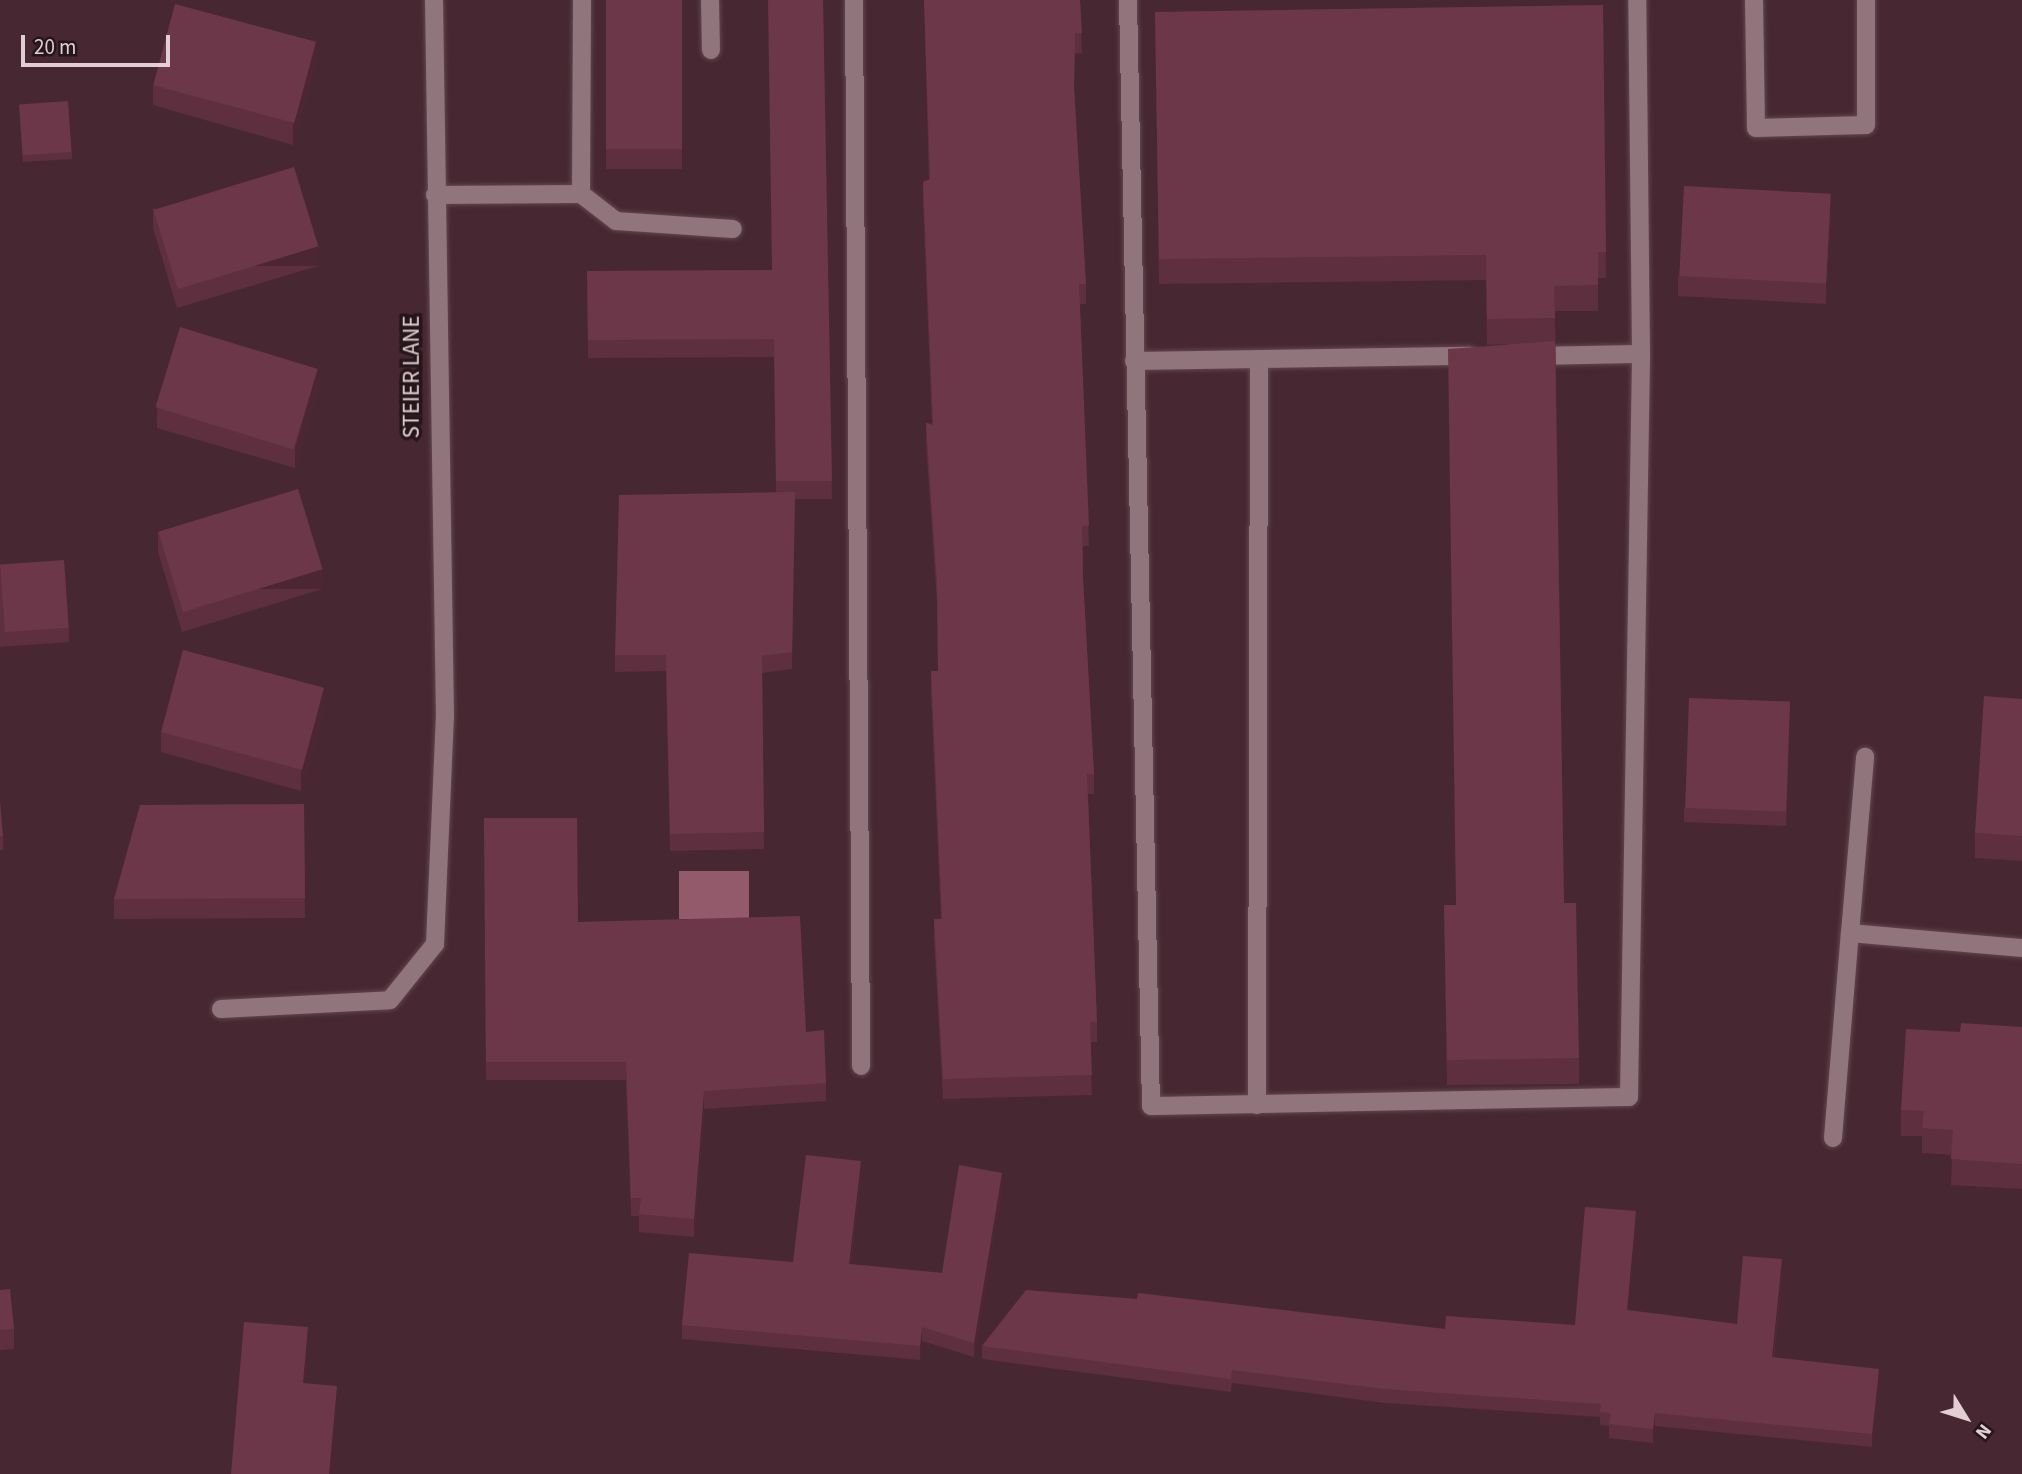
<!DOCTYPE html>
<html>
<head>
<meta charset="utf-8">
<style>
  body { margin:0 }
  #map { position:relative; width:2022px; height:1474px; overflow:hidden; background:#472832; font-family:"Source Sans 3",sans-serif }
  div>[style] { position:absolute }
  .water>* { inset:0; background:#935a6c; transform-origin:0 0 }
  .roads { filter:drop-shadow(0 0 2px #63464f) drop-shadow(0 0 2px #63464f) }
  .minor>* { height:18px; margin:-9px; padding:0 9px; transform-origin:9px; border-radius:9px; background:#90757d }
  .wall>* { inset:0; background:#5d2f3f; transform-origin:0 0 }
  .shaded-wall>* { inset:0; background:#4c2633; transform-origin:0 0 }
  .building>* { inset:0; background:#6c3749; transform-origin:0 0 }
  span { translate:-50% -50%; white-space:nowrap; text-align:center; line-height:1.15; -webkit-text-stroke:7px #24161a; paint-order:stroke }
  .street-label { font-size:23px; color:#e3ced3 }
  .north { position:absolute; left:1931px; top:1383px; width:70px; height:70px; -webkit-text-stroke:5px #24161a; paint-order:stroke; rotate:128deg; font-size:19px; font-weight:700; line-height:28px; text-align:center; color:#e3ced3 }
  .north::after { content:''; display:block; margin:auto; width:24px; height:32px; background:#e3ced3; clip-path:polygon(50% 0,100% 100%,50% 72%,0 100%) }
  .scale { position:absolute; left:21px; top:35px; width:149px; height:32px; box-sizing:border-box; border:4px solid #e3ced3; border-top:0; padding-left:9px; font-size:21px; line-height:24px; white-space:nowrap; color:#e3ced3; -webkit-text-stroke:5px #24161a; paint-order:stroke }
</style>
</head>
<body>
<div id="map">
  <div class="water">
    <i style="left:749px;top:871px;width:48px;height:70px;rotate:90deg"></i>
  </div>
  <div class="roads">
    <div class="minor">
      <i style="left:710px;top:0;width:50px;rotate:88.9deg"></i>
      <i style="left:854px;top:0;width:1066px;rotate:89.62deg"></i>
      <i style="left:1128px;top:0;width:1106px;rotate:88.81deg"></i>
      <i style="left:1151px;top:1106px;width:478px;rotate:-1.1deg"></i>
      <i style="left:1629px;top:1097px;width:743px;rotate:-89.07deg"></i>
      <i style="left:1641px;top:354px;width:354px;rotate:-90.6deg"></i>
      <i style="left:1754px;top:0;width:128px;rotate:89.1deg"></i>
      <i style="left:1756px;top:128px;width:110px;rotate:-1.6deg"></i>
      <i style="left:1866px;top:125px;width:125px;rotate:-90deg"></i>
      <i style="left:581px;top:194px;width:44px;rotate:37.6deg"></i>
      <i style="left:616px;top:221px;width:117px;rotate:3.9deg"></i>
      <i style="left:435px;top:195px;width:146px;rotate:-0.4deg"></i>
      <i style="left:581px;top:194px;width:194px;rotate:-89.7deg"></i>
      <i style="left:1533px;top:356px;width:108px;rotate:-1.1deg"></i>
      <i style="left:1134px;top:361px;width:336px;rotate:-0.9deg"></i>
      <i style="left:1850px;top:933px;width:177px;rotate:-85.1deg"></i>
      <i style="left:221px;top:1009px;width:169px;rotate:-3deg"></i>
      <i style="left:390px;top:1000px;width:72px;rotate:-51.2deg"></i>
      <i style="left:435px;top:944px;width:227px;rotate:-87.5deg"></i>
      <i style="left:445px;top:717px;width:717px;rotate:-90.88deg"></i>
      <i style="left:1257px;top:1105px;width:746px;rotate:-89.85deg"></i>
      <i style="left:1833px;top:1138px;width:206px;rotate:-85.3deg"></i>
      <i style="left:1850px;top:933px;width:173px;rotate:5deg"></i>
    </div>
  </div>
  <div class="wall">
    <i style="left:606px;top:0;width:76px;height:169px"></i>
    <i style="clip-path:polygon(823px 0,832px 499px,795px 499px,792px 669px,762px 673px,764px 849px,670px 851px,666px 671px,615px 672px,615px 655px,776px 492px,774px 357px,588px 358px,587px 271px,772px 270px)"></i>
    <i style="clip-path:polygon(924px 0,1080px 0,1082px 53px,1075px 54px,1074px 89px,1086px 284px,1086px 304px,1080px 304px,1089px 546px,1083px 546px,1083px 578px,1094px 774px,1094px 794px,1088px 794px,1097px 1022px,1097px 1042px,1090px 1042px,1092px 1095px,943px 1099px,934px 939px,934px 919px,941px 919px,931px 691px,931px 671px,938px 671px,937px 603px,926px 443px,926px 423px,932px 424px,923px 202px,923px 182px,929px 180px)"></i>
    <i style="clip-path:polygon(1603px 5px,1606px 278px,1598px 278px,1598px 311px,1555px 311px,1564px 903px,1579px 1058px,1579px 1084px,1447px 1085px,1444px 905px,1456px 905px,1508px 344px,1487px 345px,1486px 280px,1159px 284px,1155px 12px)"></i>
    <i style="clip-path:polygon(316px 63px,293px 145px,153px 105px,153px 85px)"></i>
    <i style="clip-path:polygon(19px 104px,72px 152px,72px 159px,23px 162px)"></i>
    <i style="clip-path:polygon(153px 208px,318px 266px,177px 308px,153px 228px)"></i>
    <i style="clip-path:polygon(1831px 214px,1826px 304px,1678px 296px,1678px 276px)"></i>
    <i style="clip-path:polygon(318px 388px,295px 468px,157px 428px,157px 408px)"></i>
    <i style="clip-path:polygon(158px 532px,322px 589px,182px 632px,158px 552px)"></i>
    <i style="clip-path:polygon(0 564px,69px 628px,69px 642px,0 647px)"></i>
    <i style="clip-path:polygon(2022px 699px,2022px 861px,1975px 858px,1975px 833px)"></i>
    <i style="clip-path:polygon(1790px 702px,1786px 826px,1684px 822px,1684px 808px)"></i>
    <i style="clip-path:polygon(324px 709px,301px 791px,161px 752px,161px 732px)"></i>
    <i style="clip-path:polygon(0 802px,3px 836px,3px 850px,0 850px)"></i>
    <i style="clip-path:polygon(304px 804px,305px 918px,114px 919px,114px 899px)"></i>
    <i style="clip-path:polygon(484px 818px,578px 922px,806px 1032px,826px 1083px,826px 1101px,704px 1109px,694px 1237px,639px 1232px,639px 1216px,631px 1216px,626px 1080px,486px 1080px)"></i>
    <i style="clip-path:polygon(2022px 1027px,2022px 1189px,1951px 1185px,1952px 1155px,1922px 1153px,1922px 1136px,1901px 1136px,1901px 1110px,1960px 1032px)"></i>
    <i style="clip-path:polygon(861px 1174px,851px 1264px,942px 1273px,1002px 1187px,974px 1357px,922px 1341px,920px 1360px,682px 1339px,682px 1325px,793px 1262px)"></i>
    <i style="clip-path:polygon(1636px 1225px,1628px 1310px,1737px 1324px,1782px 1273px,1774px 1357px,1879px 1382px,1872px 1447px,1655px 1426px,1653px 1443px,1609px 1438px,1609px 1426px,1600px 1425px,1600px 1417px,1385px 1403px,1232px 1383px,1231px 1392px,982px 1359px,982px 1346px,1445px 1329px,1575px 1325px)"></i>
    <i style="clip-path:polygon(0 1290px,14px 1329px,14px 1349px,0 1350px)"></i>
  </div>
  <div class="shaded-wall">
    <i style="clip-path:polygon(316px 43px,316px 63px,293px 145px,293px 125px)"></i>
    <i style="clip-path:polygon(1831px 194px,1831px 214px,1826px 304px,1826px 284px)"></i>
    <i style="left:318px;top:246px;width:20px;height:147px;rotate:90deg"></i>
    <i style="clip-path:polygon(318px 368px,318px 388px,295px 468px,295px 448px)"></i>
    <i style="left:322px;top:569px;width:20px;height:146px;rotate:90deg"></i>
    <i style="clip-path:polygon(324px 689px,324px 709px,301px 791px,301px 771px)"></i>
    <i style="clip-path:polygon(704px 1091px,704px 1109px,694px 1237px,694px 1219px)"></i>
    <i style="clip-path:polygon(861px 1161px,861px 1174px,849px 1278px,849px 1264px)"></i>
    <i style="clip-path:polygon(1002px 1173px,1002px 1187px,974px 1357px,974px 1343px)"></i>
    <i style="clip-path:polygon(1636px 1211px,1636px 1225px,1627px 1324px,1627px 1310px)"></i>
    <i style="clip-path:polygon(1782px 1259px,1782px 1273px,1772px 1371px,1772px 1357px)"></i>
    <i style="clip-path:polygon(308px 1327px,308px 1347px,303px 1403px,303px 1383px)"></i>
    <i style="clip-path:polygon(922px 1327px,922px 1341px,920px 1360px,920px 1346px)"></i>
    <i style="clip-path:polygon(1879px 1369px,1879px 1382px,1872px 1447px,1872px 1434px)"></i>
    <i style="clip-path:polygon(337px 1386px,337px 1406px,331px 1474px,329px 1474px)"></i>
    <i style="clip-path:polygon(1655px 1413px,1655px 1426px,1653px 1443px,1653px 1429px)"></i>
  </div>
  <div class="building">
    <i style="left:606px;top:0;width:76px;height:149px"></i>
    <i style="clip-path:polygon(768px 0,823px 0,832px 481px,776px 481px,774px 339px,588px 340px,587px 271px,772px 270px)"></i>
    <i style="clip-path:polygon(924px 0,1080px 0,1082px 33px,1075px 33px,1074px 87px,1086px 284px,1079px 284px,1089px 526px,1082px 526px,1083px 578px,1094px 774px,1087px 774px,1097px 1022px,1090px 1022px,1092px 1075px,943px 1079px,934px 919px,942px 919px,931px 671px,938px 671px,937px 583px,926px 423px,933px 425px,923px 182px,930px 179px)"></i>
    <i style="left:175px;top:4px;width:146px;height:84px;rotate:15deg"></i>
    <i style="clip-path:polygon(1603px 5px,1606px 252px,1598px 252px,1598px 285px,1554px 286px,1555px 318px,1487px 319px,1486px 255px,1159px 259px,1155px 12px)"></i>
    <i style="left:68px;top:101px;width:51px;height:49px;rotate:86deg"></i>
    <i style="left:294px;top:167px;width:83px;height:147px;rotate:73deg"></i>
    <i style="left:1684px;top:186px;width:147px;height:90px;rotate:3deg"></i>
    <i style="left:180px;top:327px;width:144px;height:84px;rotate:17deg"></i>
    <i style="clip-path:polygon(1555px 341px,1564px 903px,1576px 903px,1579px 1058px,1447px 1060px,1444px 905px,1456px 905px,1448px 349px)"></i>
    <i style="left:298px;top:489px;width:84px;height:146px;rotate:73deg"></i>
    <i style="clip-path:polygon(795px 492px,792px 652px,762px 656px,764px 832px,670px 834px,666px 655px,615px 655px,619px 495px)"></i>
    <i style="left:64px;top:560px;width:68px;height:64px;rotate:86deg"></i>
    <i style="left:183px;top:650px;width:146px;height:85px;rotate:15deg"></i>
    <i style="clip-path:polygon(1984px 696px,2022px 699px,2022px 836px,1975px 833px)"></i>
    <i style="left:1689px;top:698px;width:101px;height:110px;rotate:2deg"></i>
    <i style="clip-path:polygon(0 802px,3px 836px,0 837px)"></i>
    <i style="clip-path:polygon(304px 804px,305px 898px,114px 899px,140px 805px)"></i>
    <i style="clip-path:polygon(484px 818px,577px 818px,578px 922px,800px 916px,806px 1032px,824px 1030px,826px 1083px,704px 1091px,694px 1219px,639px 1214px,641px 1198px,631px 1198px,626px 1062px,486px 1062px)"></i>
    <i style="clip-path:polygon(1961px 1023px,2022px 1027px,2022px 1164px,1951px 1159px,1953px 1130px,1922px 1128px,1924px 1111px,1901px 1110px,1906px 1029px,1960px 1032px)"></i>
    <i style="clip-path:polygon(806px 1155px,861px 1161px,849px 1264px,942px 1273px,959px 1165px,1002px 1173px,974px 1343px,922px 1327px,920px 1346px,682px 1325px,689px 1253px,793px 1262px)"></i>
    <i style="clip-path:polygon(1585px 1207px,1636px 1211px,1627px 1310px,1737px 1324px,1743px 1256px,1782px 1259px,1772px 1357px,1879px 1369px,1872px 1434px,1655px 1413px,1653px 1429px,1609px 1424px,1611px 1413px,1600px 1412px,1601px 1404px,1385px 1389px,1232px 1370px,1231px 1379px,982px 1346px,1026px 1290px,1137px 1299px,1138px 1293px,1445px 1329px,1446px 1316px,1575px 1325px)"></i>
    <i style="clip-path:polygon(10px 1289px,14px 1329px,0 1330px,0 1290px)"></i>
    <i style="clip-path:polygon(244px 1322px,308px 1327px,303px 1383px,337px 1386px,329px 1474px,231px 1474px)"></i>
  </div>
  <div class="street-label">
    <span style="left:412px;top:377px;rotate:-90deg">STEIER LANE</span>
  </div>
  <div class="north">N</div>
  <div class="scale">20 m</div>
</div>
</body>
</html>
